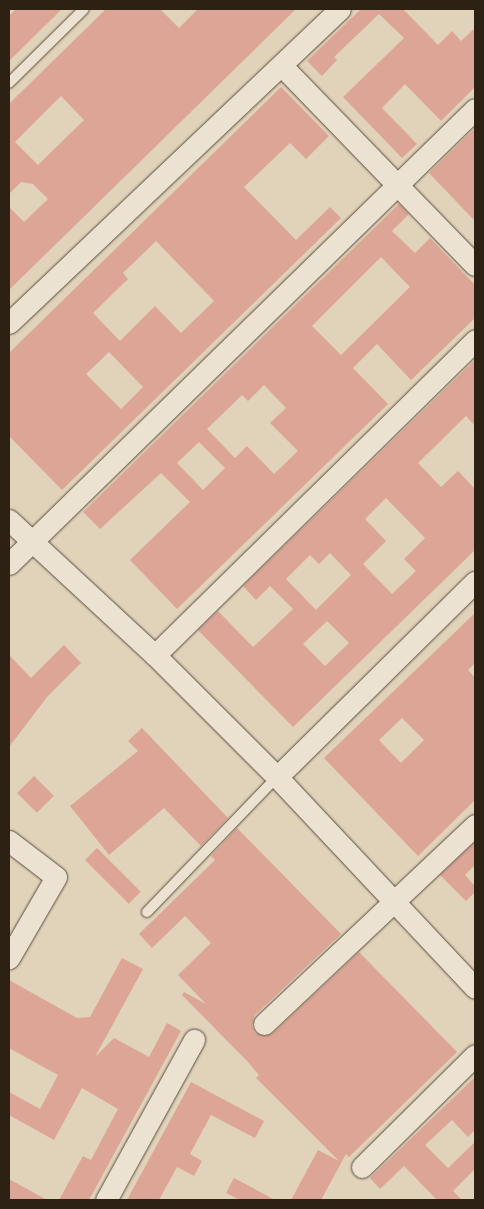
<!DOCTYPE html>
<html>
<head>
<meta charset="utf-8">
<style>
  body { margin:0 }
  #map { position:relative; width:484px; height:1209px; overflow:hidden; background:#e1d2ba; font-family:Vollkorn,serif }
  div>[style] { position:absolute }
  .building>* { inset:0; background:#dca596; transform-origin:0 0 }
  .roads { filter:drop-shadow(0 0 1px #594d3d) drop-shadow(0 0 1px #594d3d) }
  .service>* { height:10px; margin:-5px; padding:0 5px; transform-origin:5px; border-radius:5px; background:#ece2d2 }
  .minor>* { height:21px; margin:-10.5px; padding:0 10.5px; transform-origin:10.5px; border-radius:10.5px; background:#ece2d2 }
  span { translate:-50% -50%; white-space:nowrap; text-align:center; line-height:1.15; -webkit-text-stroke:4px #ece2d2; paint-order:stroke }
  .frame { position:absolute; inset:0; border:10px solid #2c2113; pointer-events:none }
</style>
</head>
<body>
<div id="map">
  <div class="building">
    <i style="clip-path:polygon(16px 9px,62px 9px,9px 61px,9px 16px)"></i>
    <i style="clip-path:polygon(evenodd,106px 9px,160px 9px,179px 28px,198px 9px,296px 9px,9px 290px,9px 207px,24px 222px,48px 199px,33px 184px,21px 182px,9px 194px,9px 104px,106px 9px,61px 96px,84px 120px,38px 165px,15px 142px,61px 96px)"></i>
    <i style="clip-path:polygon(361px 9px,403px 9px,438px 45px,452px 31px,461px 41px,475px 28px,475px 87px,441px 121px,405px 84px,382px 108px,417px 144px,402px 158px,343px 97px,404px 38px,379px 14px,334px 57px,337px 60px,322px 76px,307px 61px)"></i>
    <i style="clip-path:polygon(evenodd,281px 87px,329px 136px,306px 159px,290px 143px,244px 187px,296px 240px,330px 207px,341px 218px,62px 490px,9px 436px,9px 353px,281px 87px,156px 241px,214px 301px,181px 333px,155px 306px,120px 341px,93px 313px,128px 279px,123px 273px,156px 241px,281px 87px,109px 352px,143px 387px,121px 409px,86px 374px,109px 352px)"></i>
    <i style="clip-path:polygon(475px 128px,475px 221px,429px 173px)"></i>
    <i style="clip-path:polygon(evenodd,399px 204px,409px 214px,392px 231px,415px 253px,430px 238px,475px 285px,475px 318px,411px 380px,377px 344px,353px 368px,388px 404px,177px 609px,130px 560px,190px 502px,161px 473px,100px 529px,83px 512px,399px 204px,381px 257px,410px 287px,341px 355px,312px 326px,381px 257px,399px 204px,264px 385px,286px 408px,270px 423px,298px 451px,274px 474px,247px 446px,235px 458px,207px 429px,242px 395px,248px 401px,264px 385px,399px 204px,199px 442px,225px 468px,203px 490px,177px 463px,199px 442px)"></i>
    <i style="clip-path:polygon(evenodd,475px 360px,475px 426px,466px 416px,418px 463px,441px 487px,458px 471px,475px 489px,475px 550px,293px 727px,198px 630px,218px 611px,253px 647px,268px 633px,293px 609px,270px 586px,256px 600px,243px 586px,475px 360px,386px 498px,425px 538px,404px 559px,416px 571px,392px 594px,363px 564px,386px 541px,365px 519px,386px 498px,475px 360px,330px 553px,351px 575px,316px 610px,286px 579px,310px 555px,319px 564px,330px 553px,475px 360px,327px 621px,349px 643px,325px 666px,303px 644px,327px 621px)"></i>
    <i style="clip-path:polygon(evenodd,475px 613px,475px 663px,468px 670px,475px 678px,475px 800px,418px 856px,324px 758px,475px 613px,402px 718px,424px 740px,401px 763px,379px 740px,402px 718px)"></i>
    <i style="clip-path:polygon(64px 645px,81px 663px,47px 697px,9px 747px,9px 655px,31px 678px)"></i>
    <i style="clip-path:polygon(142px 728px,228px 818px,201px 846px,164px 808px,109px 855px,70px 806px,138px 751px,128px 741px)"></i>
    <i style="left:34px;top:776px;width:28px;height:24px;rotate:45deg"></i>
    <i style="clip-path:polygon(237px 828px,341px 934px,255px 1015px,252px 1026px,255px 1033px,266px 1036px,273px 1033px,359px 952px,457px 1052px,349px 1157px,346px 1154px,321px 1200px,291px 1200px,318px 1150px,339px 1161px,256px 1078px,259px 1075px,247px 1061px,182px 995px,184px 992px,206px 1004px,178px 975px,211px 943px,185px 916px,152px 948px,139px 934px,215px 860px,211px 856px)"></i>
    <i style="clip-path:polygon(475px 842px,475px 865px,465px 875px,475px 886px,475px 892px,466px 901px,440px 875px)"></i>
    <i style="left:97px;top:848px;width:62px;height:17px;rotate:45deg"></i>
    <i style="clip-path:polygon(122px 958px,143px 969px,95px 1057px,114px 1038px,149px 1057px,167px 1023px,181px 1031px,89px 1200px,59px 1200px,83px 1156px,91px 1160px,118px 1109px,82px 1088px,54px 1140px,9px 1115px,9px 1092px,40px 1109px,58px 1075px,9px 1048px,9px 980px,77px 1018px,90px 1017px)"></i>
    <i style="clip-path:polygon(475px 1077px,475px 1130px,468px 1137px,452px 1120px,425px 1145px,448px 1168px,475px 1142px,475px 1169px,453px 1191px,462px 1200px,437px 1200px,404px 1166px,380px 1189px,370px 1178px)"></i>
    <i style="clip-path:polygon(191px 1082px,264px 1121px,255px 1138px,211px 1115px,190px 1154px,202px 1161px,194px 1176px,177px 1167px,159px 1200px,127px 1200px)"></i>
    <i style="clip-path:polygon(234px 1178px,275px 1200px,240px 1200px,226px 1193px)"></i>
    <i style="clip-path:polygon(9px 1179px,47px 1200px,9px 1200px)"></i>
  </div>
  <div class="roads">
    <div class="service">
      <i style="left:9px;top:83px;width:105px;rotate:-44.6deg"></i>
      <i style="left:147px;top:912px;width:187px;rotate:-46.1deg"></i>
    </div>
    <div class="minor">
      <i style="left:282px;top:66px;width:277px;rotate:45.9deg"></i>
      <i style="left:9px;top:323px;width:456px;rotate:-43.5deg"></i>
      <i style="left:9px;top:520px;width:199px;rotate:42.8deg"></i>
      <i style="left:155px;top:655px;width:173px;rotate:45deg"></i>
      <i style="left:277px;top:777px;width:289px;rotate:46.8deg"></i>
      <i style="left:9px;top:564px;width:651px;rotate:-44.32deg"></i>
      <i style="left:155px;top:655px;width:449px;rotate:-44.5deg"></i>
      <i style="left:277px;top:777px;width:278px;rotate:-44.6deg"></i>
      <i style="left:9px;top:841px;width:59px;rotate:37.5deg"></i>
      <i style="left:56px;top:877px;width:94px;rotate:120.1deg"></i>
      <i style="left:264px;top:1024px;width:290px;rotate:-43.3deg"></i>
      <i style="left:362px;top:1167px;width:159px;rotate:-44.7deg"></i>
      <i style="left:106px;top:1200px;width:183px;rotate:-61.2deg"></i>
    </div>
  </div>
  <div class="frame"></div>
</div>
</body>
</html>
